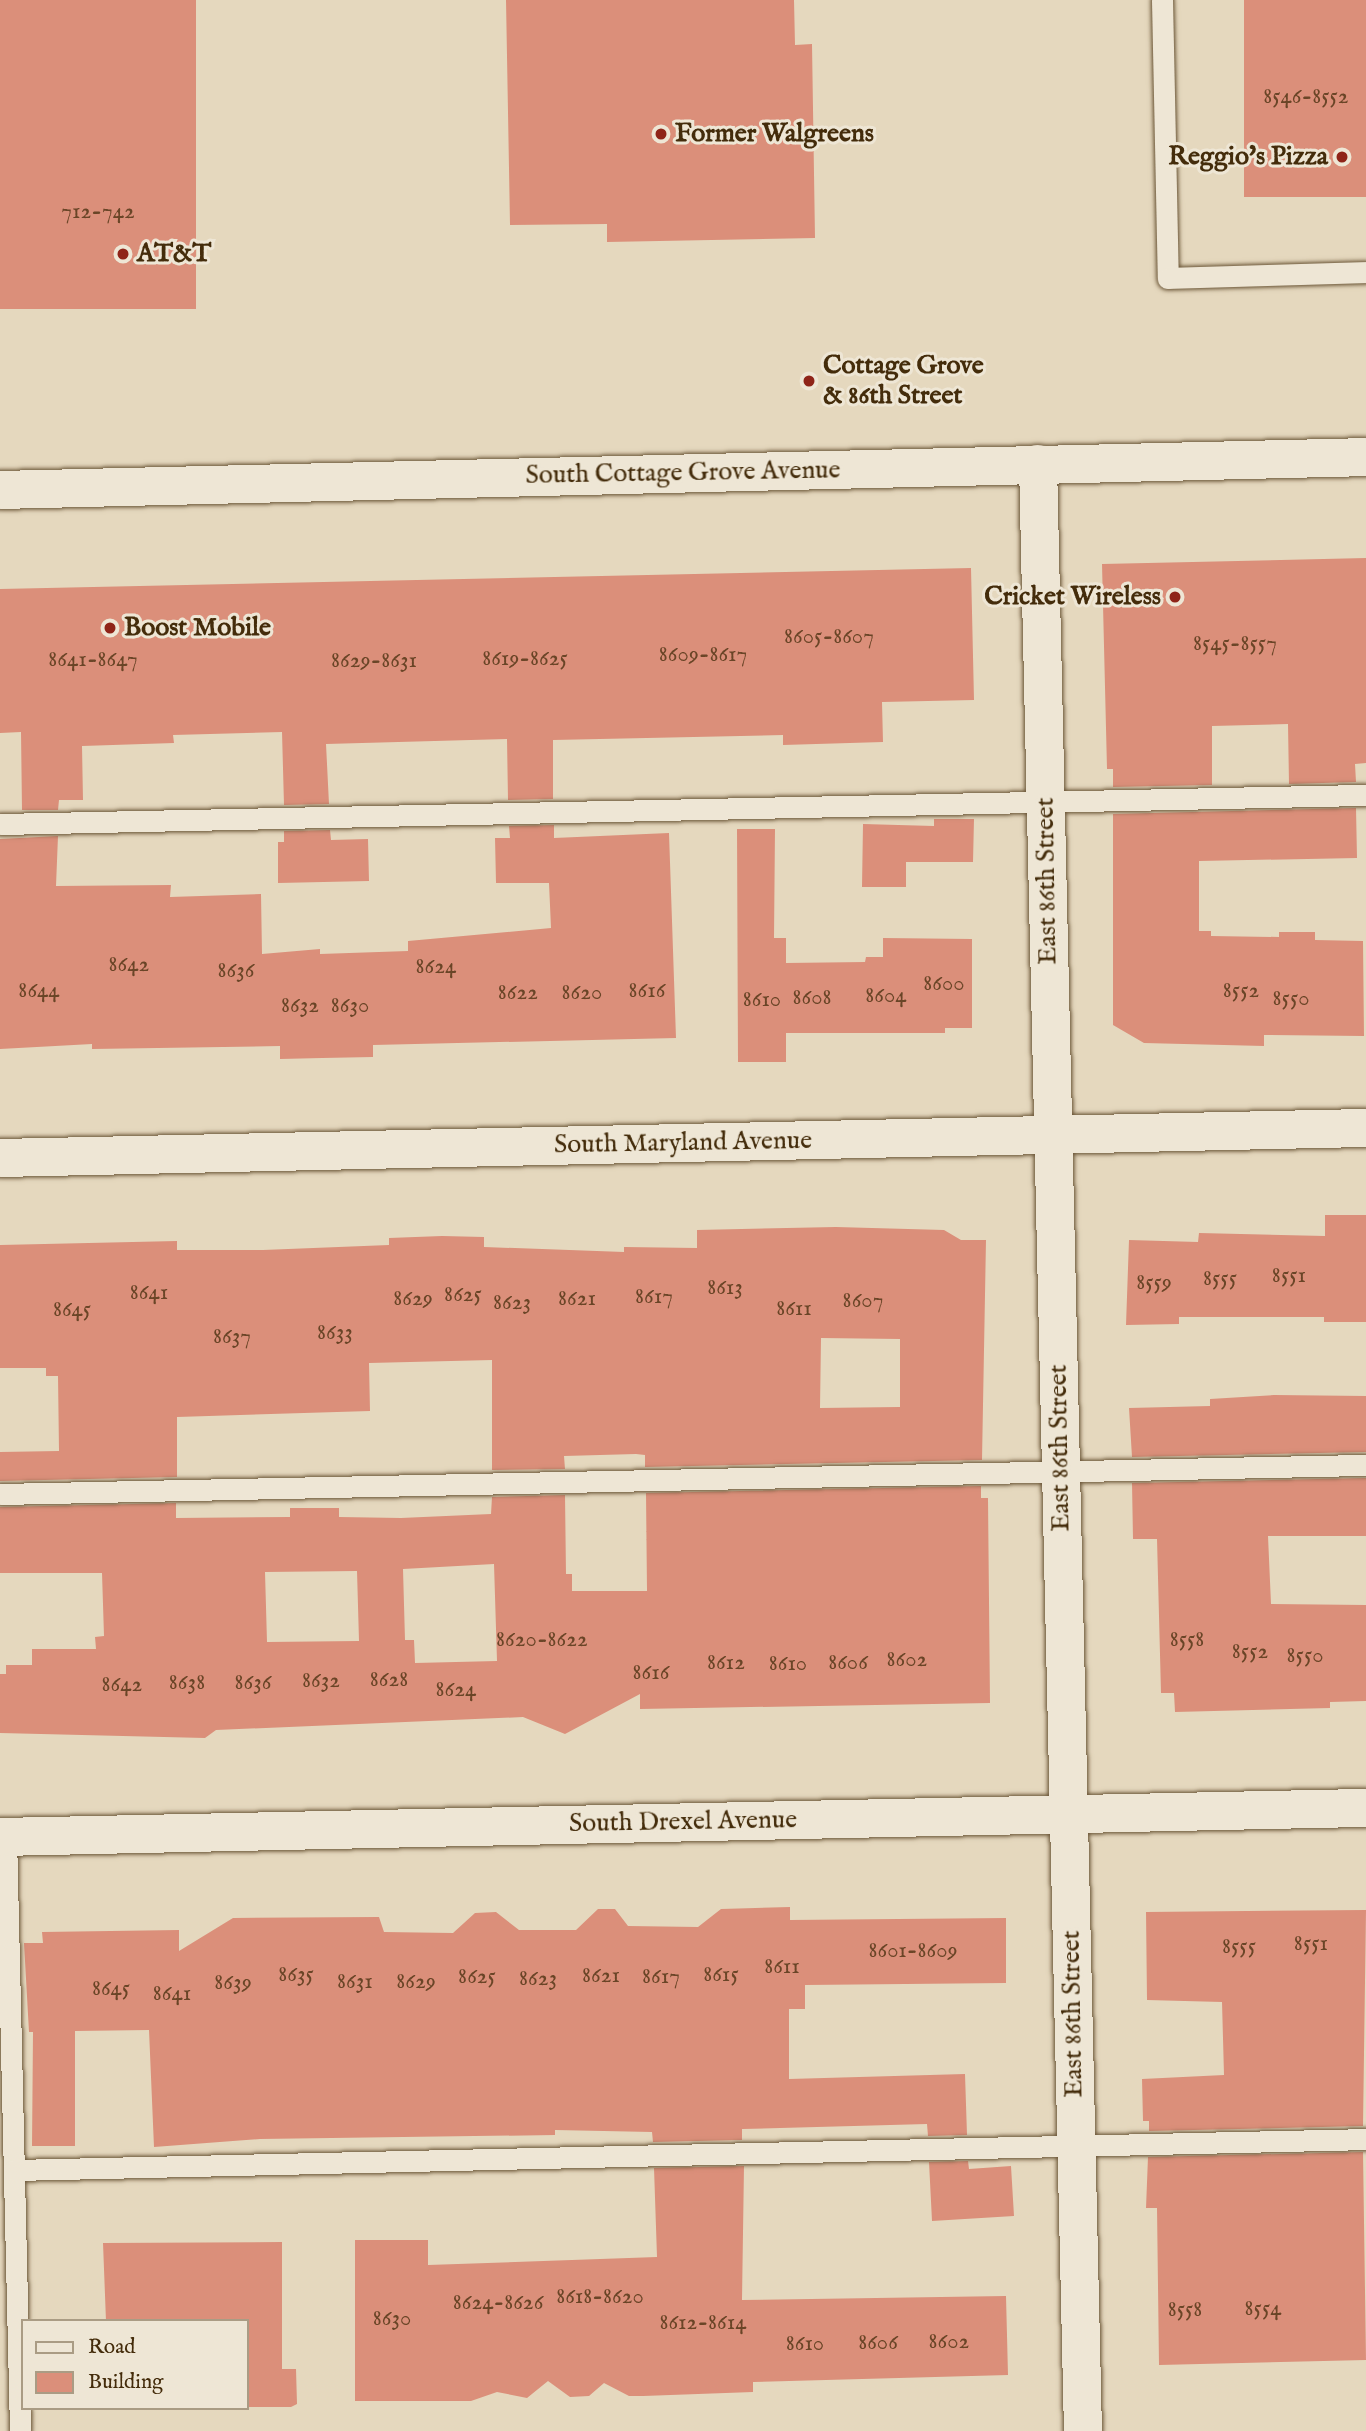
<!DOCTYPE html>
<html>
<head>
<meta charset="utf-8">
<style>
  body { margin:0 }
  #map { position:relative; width:1366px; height:2431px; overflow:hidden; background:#e5d8be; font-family:"IM FELL English",serif }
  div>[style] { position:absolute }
  .building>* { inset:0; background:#db8f7a; transform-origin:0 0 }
  .roads { filter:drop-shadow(0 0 2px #6c5738) drop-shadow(0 0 2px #6c5738) }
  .service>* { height:21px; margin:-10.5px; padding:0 10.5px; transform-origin:10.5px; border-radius:10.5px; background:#eee6d5 }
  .minor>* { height:38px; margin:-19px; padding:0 19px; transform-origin:19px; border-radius:19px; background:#eee6d5 }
  .secondary>* { height:38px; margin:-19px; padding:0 19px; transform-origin:19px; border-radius:19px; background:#eee6d5 }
  .dots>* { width:19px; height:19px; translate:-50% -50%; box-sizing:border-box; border:4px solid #eee6d5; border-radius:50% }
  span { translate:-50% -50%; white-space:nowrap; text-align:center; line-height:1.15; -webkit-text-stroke:6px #eee6d5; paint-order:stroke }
  .number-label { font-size:23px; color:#6a4527 }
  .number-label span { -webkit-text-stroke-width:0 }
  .poi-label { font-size:26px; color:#442c0b; font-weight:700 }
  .left { translate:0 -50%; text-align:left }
  .right { translate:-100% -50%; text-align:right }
  .street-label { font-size:26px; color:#442c0b }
  .legend { position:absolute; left:21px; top:2319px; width:228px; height:91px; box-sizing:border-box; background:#eee6d5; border:2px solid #aa9c84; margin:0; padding:9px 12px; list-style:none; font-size:21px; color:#442c0b }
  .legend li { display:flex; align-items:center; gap:14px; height:35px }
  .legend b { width:35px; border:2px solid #aa9c84 }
</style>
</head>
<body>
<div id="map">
  <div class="building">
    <i style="left:0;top:0;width:196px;height:309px"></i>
    <i style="clip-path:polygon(506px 0,794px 0,795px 45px,812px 44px,815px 238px,607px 242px,607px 224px,510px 225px)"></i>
    <i style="left:1244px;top:0;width:122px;height:197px"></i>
    <i style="clip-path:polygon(1366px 558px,1366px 763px,1355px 764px,1356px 782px,1289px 784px,1288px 724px,1212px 726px,1212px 785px,1113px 787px,1113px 769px,1107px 769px,1102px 564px)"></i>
    <i style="clip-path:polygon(971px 568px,974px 700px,882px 702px,883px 742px,783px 745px,783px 735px,553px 740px,553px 799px,508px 800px,507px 739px,326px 744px,329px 804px,284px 805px,282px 732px,173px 735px,174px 743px,82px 746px,83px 800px,59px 800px,58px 810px,22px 810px,21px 732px,0 733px,0 589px)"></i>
    <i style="clip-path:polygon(1356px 808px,1357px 858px,1199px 861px,1199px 931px,1211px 931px,1211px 936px,1279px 937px,1279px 932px,1315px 932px,1315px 940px,1363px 941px,1364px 1036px,1264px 1035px,1264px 1046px,1144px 1043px,1113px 1025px,1113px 814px)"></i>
    <i style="clip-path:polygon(934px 819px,974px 819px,973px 862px,906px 862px,906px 887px,862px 887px,863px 824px,934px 826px)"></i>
    <i style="clip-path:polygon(554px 825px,554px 838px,669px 833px,676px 1038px,373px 1045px,373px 1057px,322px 1058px,280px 1059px,280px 1046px,92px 1049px,92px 1044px,0 1049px,0 839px,58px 836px,56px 886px,171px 885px,170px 897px,261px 894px,262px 954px,320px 949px,320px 954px,408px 951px,408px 941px,551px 928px,549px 883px,496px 883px,495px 838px,510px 838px,509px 826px)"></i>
    <i style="clip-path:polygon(737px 829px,775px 829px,774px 938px,786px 938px,786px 963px,865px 962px,866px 957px,883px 957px,883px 938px,972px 939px,972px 1028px,945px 1028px,945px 1033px,786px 1033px,786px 1062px,738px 1062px)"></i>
    <i style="clip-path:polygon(330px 830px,331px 840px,368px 839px,369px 881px,278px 883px,278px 842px,284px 842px,284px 831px)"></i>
    <i style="clip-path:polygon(1325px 1215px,1366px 1215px,1366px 1322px,1324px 1322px,1324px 1317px,1179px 1317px,1179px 1324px,1126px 1325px,1129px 1240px,1198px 1242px,1199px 1233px,1325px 1236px)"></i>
    <i style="clip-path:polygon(evenodd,836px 1227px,944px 1230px,961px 1240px,986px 1240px,982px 1460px,645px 1467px,645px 1455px,636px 1454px,564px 1456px,565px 1469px,492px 1470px,492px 1360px,369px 1363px,370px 1411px,177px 1417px,177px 1477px,0 1481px,0 1452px,59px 1451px,58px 1376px,46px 1376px,46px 1368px,0 1368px,0 1245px,177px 1241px,177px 1250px,263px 1250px,389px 1245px,389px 1238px,442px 1236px,484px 1237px,484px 1247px,624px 1252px,624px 1247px,697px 1248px,697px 1230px,836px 1227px,821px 1338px,900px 1339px,900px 1407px,820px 1408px,821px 1338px)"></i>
    <i style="clip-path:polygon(1274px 1395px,1366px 1396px,1366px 1452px,1132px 1457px,1129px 1408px,1210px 1406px,1210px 1399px)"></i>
    <i style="clip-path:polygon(1366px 1478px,1366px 1536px,1268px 1536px,1271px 1604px,1366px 1605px,1366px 1701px,1330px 1702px,1330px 1708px,1175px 1712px,1174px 1693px,1161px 1693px,1157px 1539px,1133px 1539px,1132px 1483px)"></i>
    <i style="clip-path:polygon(evenodd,981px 1486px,981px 1498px,988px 1498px,990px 1703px,640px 1709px,640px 1694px,565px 1734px,523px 1717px,216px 1730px,205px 1738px,0 1733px,0 1674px,6px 1674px,6px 1665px,32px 1665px,32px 1649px,96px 1649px,95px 1637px,104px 1636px,102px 1573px,0 1573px,0 1507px,176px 1503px,176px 1518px,290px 1517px,290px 1508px,339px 1508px,339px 1517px,401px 1518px,491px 1514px,492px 1497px,565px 1495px,566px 1574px,572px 1574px,572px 1591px,647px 1591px,646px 1493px,981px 1486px,494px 1564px,497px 1661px,415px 1663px,414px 1640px,405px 1640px,403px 1569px,494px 1564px,981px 1486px,357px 1571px,359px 1641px,267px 1642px,265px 1572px,357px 1571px)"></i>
    <i style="clip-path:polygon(790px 1907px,790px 1920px,1006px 1918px,1006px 1983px,805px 1985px,805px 2009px,789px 2009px,789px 2079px,965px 2074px,967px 2135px,928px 2136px,927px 2124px,742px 2129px,742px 2140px,653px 2142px,652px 2132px,555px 2130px,555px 2135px,260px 2139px,154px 2147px,149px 2030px,75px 2031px,75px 2146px,32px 2146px,33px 2032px,29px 2032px,24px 1943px,43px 1943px,42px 1932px,179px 1930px,179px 1951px,233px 1918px,379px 1917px,384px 1932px,453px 1933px,475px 1913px,496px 1912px,519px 1930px,576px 1930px,598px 1909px,615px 1909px,628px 1926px,698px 1927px,721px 1909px)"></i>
    <i style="clip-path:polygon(1366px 1910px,1363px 2126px,1149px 2131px,1149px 2121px,1143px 2121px,1142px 2079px,1224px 2075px,1222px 2002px,1147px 2000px,1146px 1912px)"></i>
    <i style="clip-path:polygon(1363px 2152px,1366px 2360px,1159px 2365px,1157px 2208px,1146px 2208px,1148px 2157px)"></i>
    <i style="clip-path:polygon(968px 2161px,969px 2169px,1011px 2166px,1014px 2216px,932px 2221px,929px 2162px)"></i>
    <i style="clip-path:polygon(744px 2166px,742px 2300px,1006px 2296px,1008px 2375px,753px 2382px,753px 2392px,643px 2396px,629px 2396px,604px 2383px,589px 2396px,570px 2397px,548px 2381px,527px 2398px,497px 2392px,471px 2401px,355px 2401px,355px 2240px,428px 2240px,428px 2265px,657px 2257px,654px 2168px)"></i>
    <i style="clip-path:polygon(282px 2242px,282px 2369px,296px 2369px,297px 2404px,291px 2407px,247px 2407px,247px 2321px,106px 2321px,103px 2243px)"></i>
  </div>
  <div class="roads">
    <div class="service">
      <i style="left:1162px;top:0;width:278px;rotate:88.8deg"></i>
      <i style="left:1168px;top:278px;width:198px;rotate:-1.7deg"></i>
      <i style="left:0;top:824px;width:1366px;rotate:-1.22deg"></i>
      <i style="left:0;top:1494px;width:1366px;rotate:-1.22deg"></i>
      <i style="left:6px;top:1836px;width:595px;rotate:88.65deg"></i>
      <i style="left:14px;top:2170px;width:1352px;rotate:-1.31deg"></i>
    </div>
    <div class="minor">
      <i style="left:1038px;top:464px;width:1968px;rotate:88.69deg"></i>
      <i style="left:0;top:1158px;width:1366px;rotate:-1.26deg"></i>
      <i style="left:0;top:1837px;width:1366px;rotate:-1.22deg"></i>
    </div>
    <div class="secondary">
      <i style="left:0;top:490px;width:1366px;rotate:-1.38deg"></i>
    </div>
  </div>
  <div class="dots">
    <i style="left:661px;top:134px;background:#8f2418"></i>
    <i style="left:1342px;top:157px;background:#8f2418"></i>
    <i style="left:123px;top:254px;background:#8f2418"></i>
    <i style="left:809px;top:381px;background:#8f2418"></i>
    <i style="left:1175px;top:597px;background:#8f2418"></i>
    <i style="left:110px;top:628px;background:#8f2418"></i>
  </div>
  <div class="number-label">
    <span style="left:1306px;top:97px">8546-8552</span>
    <span style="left:98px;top:212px">712-742</span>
    <span style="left:829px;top:637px">8605-8607</span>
    <span style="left:1235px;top:644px">8545-8557</span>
    <span style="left:703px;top:655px">8609-8617</span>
    <span style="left:525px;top:659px">8619-8625</span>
    <span style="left:93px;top:660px">8641-8647</span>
    <span style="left:374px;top:661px">8629-8631</span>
    <span style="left:129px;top:965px">8642</span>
    <span style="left:436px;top:967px">8624</span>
    <span style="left:236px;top:971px">8636</span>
    <span style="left:944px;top:984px">8600</span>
    <span style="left:39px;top:991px">8644</span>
    <span style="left:647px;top:991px">8616</span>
    <span style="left:1241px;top:991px">8552</span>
    <span style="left:518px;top:993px">8622</span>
    <span style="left:582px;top:993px">8620</span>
    <span style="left:886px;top:996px">8604</span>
    <span style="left:812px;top:998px">8608</span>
    <span style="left:1291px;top:999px">8550</span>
    <span style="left:762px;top:1000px">8610</span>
    <span style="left:300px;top:1006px">8632</span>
    <span style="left:350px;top:1006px">8630</span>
    <span style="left:1289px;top:1276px">8551</span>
    <span style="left:1220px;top:1279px">8555</span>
    <span style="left:1154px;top:1283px">8559</span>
    <span style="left:725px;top:1288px">8613</span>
    <span style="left:149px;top:1293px">8641</span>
    <span style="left:463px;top:1295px">8625</span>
    <span style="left:654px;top:1297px">8617</span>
    <span style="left:413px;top:1299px">8629</span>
    <span style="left:577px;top:1299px">8621</span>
    <span style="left:863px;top:1301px">8607</span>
    <span style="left:512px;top:1303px">8623</span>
    <span style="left:794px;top:1309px">8611</span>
    <span style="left:72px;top:1310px">8645</span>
    <span style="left:335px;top:1333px">8633</span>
    <span style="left:232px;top:1337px">8637</span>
    <span style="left:542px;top:1640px">8620-8622</span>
    <span style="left:1187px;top:1640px">8558</span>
    <span style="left:1250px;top:1652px">8552</span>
    <span style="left:1305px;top:1656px">8550</span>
    <span style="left:907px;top:1660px">8602</span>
    <span style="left:726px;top:1663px">8612</span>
    <span style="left:848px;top:1663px">8606</span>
    <span style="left:788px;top:1664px">8610</span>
    <span style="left:651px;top:1673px">8616</span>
    <span style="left:389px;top:1680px">8628</span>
    <span style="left:321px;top:1681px">8632</span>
    <span style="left:187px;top:1683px">8638</span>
    <span style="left:253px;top:1683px">8636</span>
    <span style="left:122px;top:1685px">8642</span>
    <span style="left:456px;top:1690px">8624</span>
    <span style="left:1311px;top:1944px">8551</span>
    <span style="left:1239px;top:1947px">8555</span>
    <span style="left:913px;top:1951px">8601-8609</span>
    <span style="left:782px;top:1967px">8611</span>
    <span style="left:296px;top:1975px">8635</span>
    <span style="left:721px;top:1975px">8615</span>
    <span style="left:601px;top:1976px">8621</span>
    <span style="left:477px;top:1977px">8625</span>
    <span style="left:661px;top:1977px">8617</span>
    <span style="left:538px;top:1979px">8623</span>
    <span style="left:355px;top:1982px">8631</span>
    <span style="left:416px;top:1982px">8629</span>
    <span style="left:233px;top:1983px">8639</span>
    <span style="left:111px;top:1989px">8645</span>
    <span style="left:172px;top:1994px">8641</span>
    <span style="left:600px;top:2297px">8618-8620</span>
    <span style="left:498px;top:2303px">8624-8626</span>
    <span style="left:1263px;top:2309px">8554</span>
    <span style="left:1185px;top:2310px">8558</span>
    <span style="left:392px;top:2319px">8630</span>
    <span style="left:703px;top:2323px">8612-8614</span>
    <span style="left:949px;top:2342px">8602</span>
    <span style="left:878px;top:2343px">8606</span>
    <span style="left:805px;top:2344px">8610</span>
  </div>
  <div class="poi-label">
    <span class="left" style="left:675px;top:134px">Former Walgreens</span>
    <span class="right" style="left:1328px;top:157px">Reggio's Pizza</span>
    <span class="left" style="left:137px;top:254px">AT&amp;T</span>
    <span class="left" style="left:823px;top:381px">Cottage Grove<br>&amp; 86th Street</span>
    <span class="right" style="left:1161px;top:597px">Cricket Wireless</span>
    <span class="left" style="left:124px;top:628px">Boost Mobile</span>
  </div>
  <div class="street-label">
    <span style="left:683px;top:473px;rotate:-1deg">South Cottage Grove Avenue</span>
    <span style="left:1047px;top:881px;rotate:-91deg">East 86th Street</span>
    <span style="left:683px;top:1143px;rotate:-1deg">South Maryland Avenue</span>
    <span style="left:1060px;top:1448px;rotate:-91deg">East 86th Street</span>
    <span style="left:683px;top:1822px;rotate:-1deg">South Drexel Avenue</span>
    <span style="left:1073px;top:2014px;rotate:-91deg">East 86th Street</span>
  </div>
  <ul class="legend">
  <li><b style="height:9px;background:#eee6d5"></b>Road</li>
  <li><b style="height:19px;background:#db8f7a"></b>Building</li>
  </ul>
</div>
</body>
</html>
